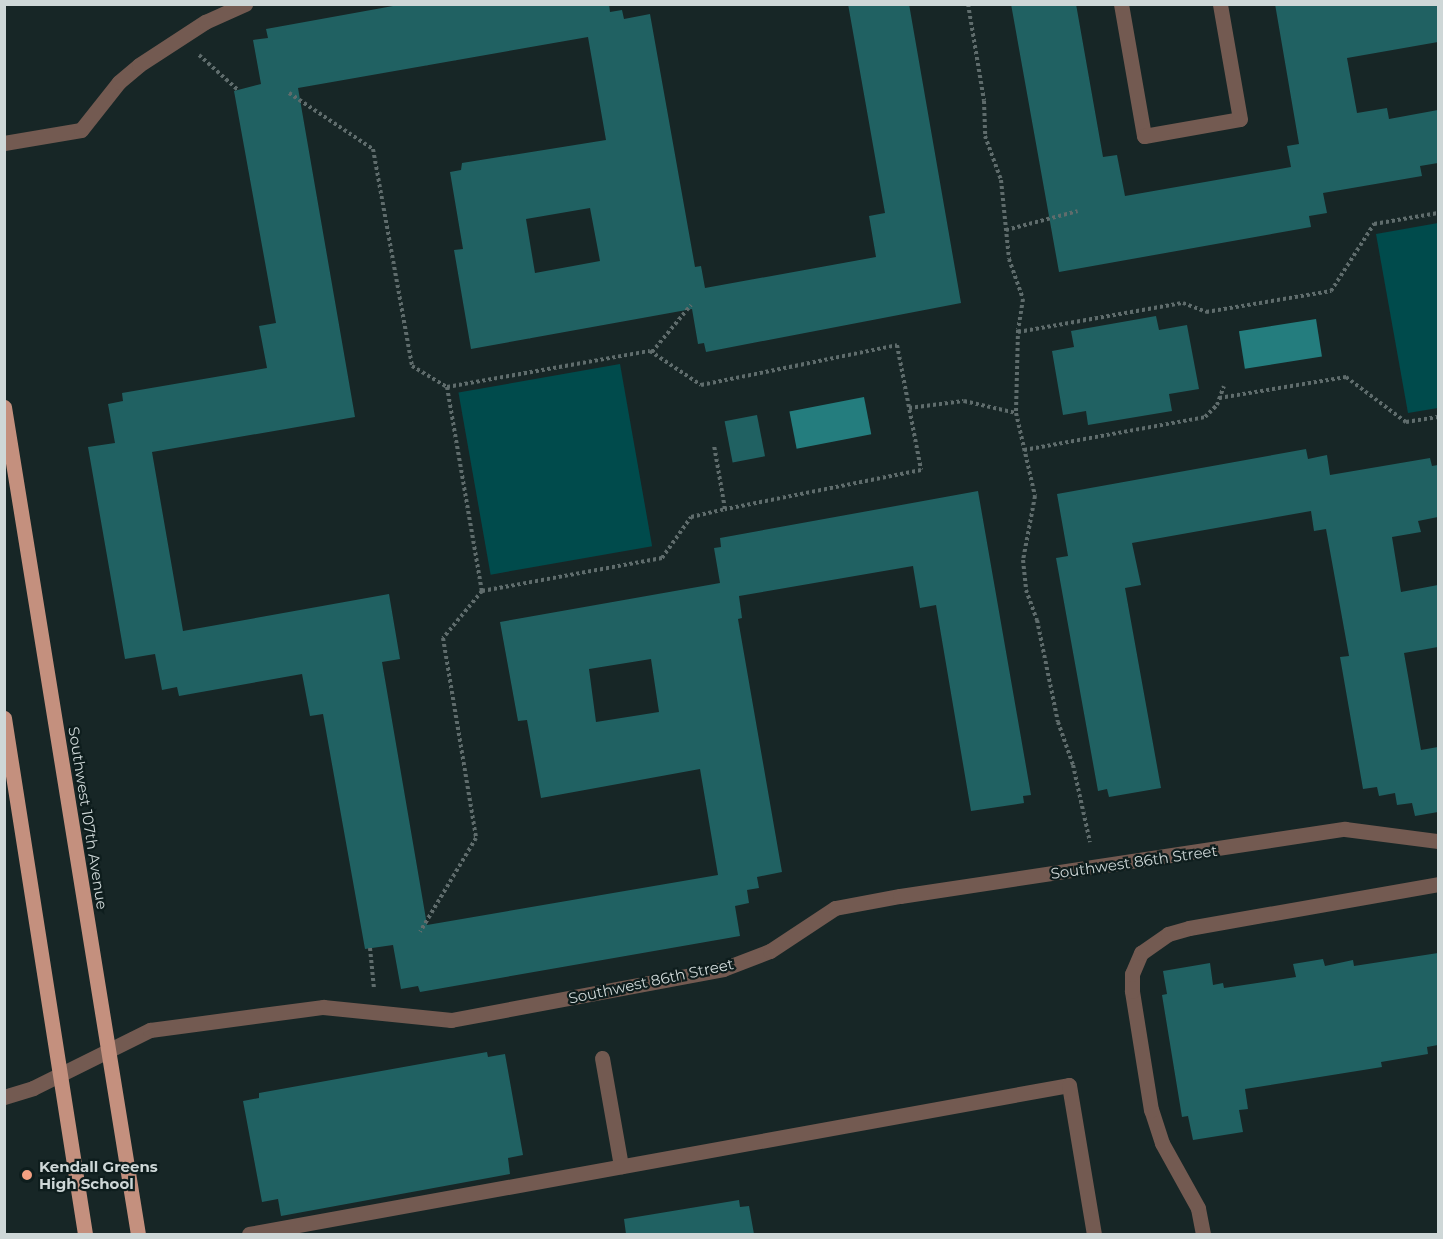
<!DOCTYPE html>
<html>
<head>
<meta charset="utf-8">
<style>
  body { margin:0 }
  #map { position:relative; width:1443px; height:1239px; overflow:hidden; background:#172626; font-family:Montserrat,sans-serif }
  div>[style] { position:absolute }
  .green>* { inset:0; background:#004b4c; transform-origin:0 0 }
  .water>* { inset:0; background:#247d7e; transform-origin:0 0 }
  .building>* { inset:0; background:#206162; transform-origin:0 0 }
  .path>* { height:4px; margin-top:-2px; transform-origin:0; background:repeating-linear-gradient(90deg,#5f6c6c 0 3px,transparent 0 6px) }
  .minor>* { height:15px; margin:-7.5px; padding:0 7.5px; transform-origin:7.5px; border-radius:7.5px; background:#735a51 }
  .major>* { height:15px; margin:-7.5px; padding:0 7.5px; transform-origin:7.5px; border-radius:7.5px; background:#c4907e }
  .dots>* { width:16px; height:16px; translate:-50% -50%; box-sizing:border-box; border:3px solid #0e1d1d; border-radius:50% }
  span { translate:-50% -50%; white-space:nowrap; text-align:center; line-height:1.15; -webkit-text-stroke:4.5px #0e1d1d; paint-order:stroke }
  .street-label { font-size:15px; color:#ced7d7 }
  .poi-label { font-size:15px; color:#ced7d7; font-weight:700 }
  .left { translate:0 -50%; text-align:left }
  .frame { position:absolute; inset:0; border:6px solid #ced7d7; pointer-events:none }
</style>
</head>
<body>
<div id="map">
  <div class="green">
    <i style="clip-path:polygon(1438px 223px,1438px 408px,1408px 413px,1376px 234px)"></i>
    <i style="left:620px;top:364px;width:185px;height:164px;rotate:80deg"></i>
  </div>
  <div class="water">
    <i style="left:1316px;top:319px;width:38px;height:78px;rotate:81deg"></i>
    <i style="left:864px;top:397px;width:38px;height:76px;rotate:79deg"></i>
  </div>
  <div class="building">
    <i style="clip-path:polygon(evenodd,404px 4px,609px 4px,610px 12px,622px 10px,624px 19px,650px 14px,695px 267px,701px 266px,705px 288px,876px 257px,869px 216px,885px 213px,848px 4px,909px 4px,961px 303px,706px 352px,704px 343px,698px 344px,692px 309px,471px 349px,454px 250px,463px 249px,450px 172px,461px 170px,462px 163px,606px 140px,588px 37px,298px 88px,355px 417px,152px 452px,183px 631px,389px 594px,400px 659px,382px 662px,427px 925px,718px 875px,700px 769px,541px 798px,527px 720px,518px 721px,500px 622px,720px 583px,714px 548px,721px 547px,720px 538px,978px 491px,1031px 795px,1023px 796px,1024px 803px,971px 811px,936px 605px,920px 608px,913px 566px,739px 596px,742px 618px,738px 619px,782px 872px,757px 877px,759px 888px,747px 890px,749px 903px,735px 906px,740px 936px,420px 992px,418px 986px,401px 989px,393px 945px,365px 949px,323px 714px,310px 716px,302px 674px,179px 696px,177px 687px,162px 690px,155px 654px,125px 659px,88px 447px,115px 443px,108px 404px,123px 401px,122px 393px,267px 368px,259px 326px,276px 323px,234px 91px,261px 84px,253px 40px,268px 38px,266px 29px,404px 4px,590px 208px,600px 261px,535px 273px,526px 219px,590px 208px,404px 4px,651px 659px,659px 712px,596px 722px,589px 669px,651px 659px)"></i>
    <i style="clip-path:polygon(1011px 4px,1076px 4px,1103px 157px,1117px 155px,1125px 196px,1291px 167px,1287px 146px,1299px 144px,1275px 4px,1438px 4px,1438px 42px,1347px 58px,1357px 113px,1387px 108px,1389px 119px,1438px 110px,1438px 163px,1420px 166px,1422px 176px,1323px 193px,1327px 213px,1309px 216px,1311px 227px,1059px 272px)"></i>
    <i style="clip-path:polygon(1156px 316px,1159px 330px,1187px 325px,1199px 389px,1169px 394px,1172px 411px,1088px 425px,1086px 411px,1063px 415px,1052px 351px,1074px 347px,1071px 331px)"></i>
    <i style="left:757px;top:415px;width:42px;height:33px;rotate:79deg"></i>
    <i style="clip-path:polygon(1306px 449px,1308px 459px,1327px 455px,1330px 475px,1430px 458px,1432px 466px,1438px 465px,1438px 517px,1418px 521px,1421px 532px,1392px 537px,1401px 592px,1438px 585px,1438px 647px,1404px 653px,1421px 750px,1438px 747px,1438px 812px,1415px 816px,1412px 803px,1397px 805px,1395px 793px,1379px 796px,1377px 787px,1363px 789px,1340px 657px,1349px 656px,1326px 529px,1314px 531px,1311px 511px,1132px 543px,1141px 585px,1125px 588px,1161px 788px,1109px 797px,1107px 789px,1098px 791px,1056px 558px,1068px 556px,1057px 494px)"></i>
    <i style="clip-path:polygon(1438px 953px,1438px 1045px,1427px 1047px,1428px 1054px,1381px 1062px,1382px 1067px,1245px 1089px,1248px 1109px,1239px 1110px,1243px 1132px,1193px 1140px,1188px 1116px,1182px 1117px,1162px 995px,1167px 994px,1163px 971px,1210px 963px,1213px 985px,1223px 983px,1224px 988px,1296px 977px,1293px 964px,1323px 959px,1325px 966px,1353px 960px,1354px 966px)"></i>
    <i style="clip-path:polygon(487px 1052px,488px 1057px,505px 1054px,523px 1155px,508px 1158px,510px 1174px,281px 1216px,278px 1199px,262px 1202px,243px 1101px,259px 1098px,259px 1093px)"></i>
    <i style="clip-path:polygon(739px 1200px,740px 1207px,749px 1206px,754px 1234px,626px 1234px,624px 1219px)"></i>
  </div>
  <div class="path">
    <i style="left:968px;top:4px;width:98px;rotate:80.6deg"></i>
    <i style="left:984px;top:101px;width:35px;rotate:88deg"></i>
    <i style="left:985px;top:136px;width:47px;rotate:70deg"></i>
    <i style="left:1001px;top:180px;width:79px;rotate:84.2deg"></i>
    <i style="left:1009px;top:259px;width:42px;rotate:70.7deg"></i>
    <i style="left:1023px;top:299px;width:31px;rotate:99deg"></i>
    <i style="left:1018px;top:330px;width:83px;rotate:91.4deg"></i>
    <i style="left:199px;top:55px;width:52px;rotate:41.9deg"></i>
    <i style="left:289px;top:93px;width:101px;rotate:33.7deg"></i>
    <i style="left:373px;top:149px;width:220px;rotate:79.8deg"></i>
    <i style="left:412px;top:366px;width:41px;rotate:31deg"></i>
    <i style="left:447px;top:387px;width:207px;rotate:80.3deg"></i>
    <i style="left:482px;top:591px;width:61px;rotate:129.7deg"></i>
    <i style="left:443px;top:638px;width:203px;rotate:80.6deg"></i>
    <i style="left:476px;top:838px;width:109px;rotate:120.8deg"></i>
    <i style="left:1006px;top:230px;width:74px;rotate:-14.8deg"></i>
    <i style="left:1018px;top:332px;width:168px;rotate:-10deg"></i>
    <i style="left:1183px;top:303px;width:25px;rotate:21deg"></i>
    <i style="left:1206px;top:312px;width:127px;rotate:-9.5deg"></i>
    <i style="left:1331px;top:291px;width:80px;rotate:-57.3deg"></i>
    <i style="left:1374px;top:224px;width:65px;rotate:-9.8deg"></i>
    <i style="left:652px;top:352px;width:61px;rotate:-50.3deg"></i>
    <i style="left:447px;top:387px;width:206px;rotate:-10.1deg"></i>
    <i style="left:650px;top:351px;width:61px;rotate:33.7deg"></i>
    <i style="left:701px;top:385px;width:200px;rotate:-11.5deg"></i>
    <i style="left:897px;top:345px;width:127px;rotate:79.1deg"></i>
    <i style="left:921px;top:470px;width:200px;rotate:168.7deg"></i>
    <i style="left:725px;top:509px;width:65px;rotate:-99.8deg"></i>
    <i style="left:1219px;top:398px;width:129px;rotate:-9.4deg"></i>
    <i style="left:1346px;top:377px;width:75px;rotate:36.9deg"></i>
    <i style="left:1406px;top:422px;width:32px;rotate:-9deg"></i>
    <i style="left:909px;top:408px;width:55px;rotate:-7.3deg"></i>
    <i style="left:964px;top:401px;width:53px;rotate:13deg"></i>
    <i style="left:1016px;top:413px;width:85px;rotate:77.1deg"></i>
    <i style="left:1035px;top:496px;width:65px;rotate:100.6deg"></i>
    <i style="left:1023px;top:560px;width:30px;rotate:84deg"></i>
    <i style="left:1026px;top:590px;width:32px;rotate:70deg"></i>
    <i style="left:1037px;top:620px;width:104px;rotate:78.4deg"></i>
    <i style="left:1058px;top:722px;width:46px;rotate:70.8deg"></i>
    <i style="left:1073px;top:765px;width:79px;rotate:77.6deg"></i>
    <i style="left:1024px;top:450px;width:184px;rotate:-10.3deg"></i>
    <i style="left:1205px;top:417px;width:17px;rotate:-45deg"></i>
    <i style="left:1217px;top:405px;width:20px;rotate:-70deg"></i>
    <i style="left:482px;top:591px;width:183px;rotate:-10.4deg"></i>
    <i style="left:662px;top:558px;width:50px;rotate:-54.7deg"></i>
    <i style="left:691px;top:517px;width:35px;rotate:-13deg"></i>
    <i style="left:370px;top:948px;width:41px;rotate:84.4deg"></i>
  </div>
  <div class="minor">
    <i style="left:1121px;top:4px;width:134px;rotate:80.1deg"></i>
    <i style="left:1144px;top:136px;width:97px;rotate:-10deg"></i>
    <i style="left:1240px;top:119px;width:117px;rotate:-99.9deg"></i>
    <i style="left:4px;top:143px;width:78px;rotate:-9.6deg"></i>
    <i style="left:81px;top:130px;width:61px;rotate:-51.6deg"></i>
    <i style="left:119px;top:82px;width:26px;rotate:-40deg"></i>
    <i style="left:139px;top:65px;width:79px;rotate:-33.1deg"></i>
    <i style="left:205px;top:22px;width:44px;rotate:-24.2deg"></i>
    <i style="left:602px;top:1058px;width:110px;rotate:80deg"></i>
    <i style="left:4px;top:1097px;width:30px;rotate:-17deg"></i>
    <i style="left:33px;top:1088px;width:131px;rotate:-26.4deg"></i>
    <i style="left:150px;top:1030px;width:175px;rotate:-7.6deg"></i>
    <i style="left:323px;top:1007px;width:129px;rotate:5.8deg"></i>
    <i style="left:451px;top:1020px;width:277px;rotate:-10.6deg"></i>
    <i style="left:723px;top:969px;width:50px;rotate:-21deg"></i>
    <i style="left:770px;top:951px;width:78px;rotate:-33.5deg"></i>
    <i style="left:835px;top:908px;width:66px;rotate:-10.5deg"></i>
    <i style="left:900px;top:896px;width:450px;rotate:-8.6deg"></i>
    <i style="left:1345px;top:829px;width:94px;rotate:7.4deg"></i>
    <i style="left:249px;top:1234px;width:833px;rotate:-10.3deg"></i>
    <i style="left:1069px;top:1085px;width:151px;rotate:80.5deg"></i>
    <i style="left:1203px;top:1234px;width:26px;rotate:-101deg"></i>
    <i style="left:1198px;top:1208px;width:74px;rotate:-119deg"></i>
    <i style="left:1162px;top:1143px;width:35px;rotate:-108deg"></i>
    <i style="left:1151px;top:1110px;width:121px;rotate:-99.1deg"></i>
    <i style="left:1132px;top:991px;width:17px;rotate:-90deg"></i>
    <i style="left:1132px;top:974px;width:23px;rotate:-67deg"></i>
    <i style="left:1141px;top:953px;width:33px;rotate:-35deg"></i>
    <i style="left:1168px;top:934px;width:22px;rotate:-16deg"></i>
    <i style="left:1189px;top:928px;width:253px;rotate:-10deg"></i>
  </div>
  <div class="major">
    <i style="left:4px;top:407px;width:838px;rotate:80.8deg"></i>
    <i style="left:4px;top:718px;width:522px;rotate:81.08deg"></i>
  </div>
  <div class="dots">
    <i style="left:27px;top:1175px;background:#f3a082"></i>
  </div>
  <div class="street-label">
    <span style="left:88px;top:818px;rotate:81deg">Southwest 107th Avenue</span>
    <span style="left:1134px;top:862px;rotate:-8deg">Southwest 86th Street</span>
    <span style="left:651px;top:981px;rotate:-12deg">Southwest 86th Street</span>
  </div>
  <div class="poi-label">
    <span class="left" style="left:39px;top:1175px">Kendall Greens<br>High School</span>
  </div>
  <div class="frame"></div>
</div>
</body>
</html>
